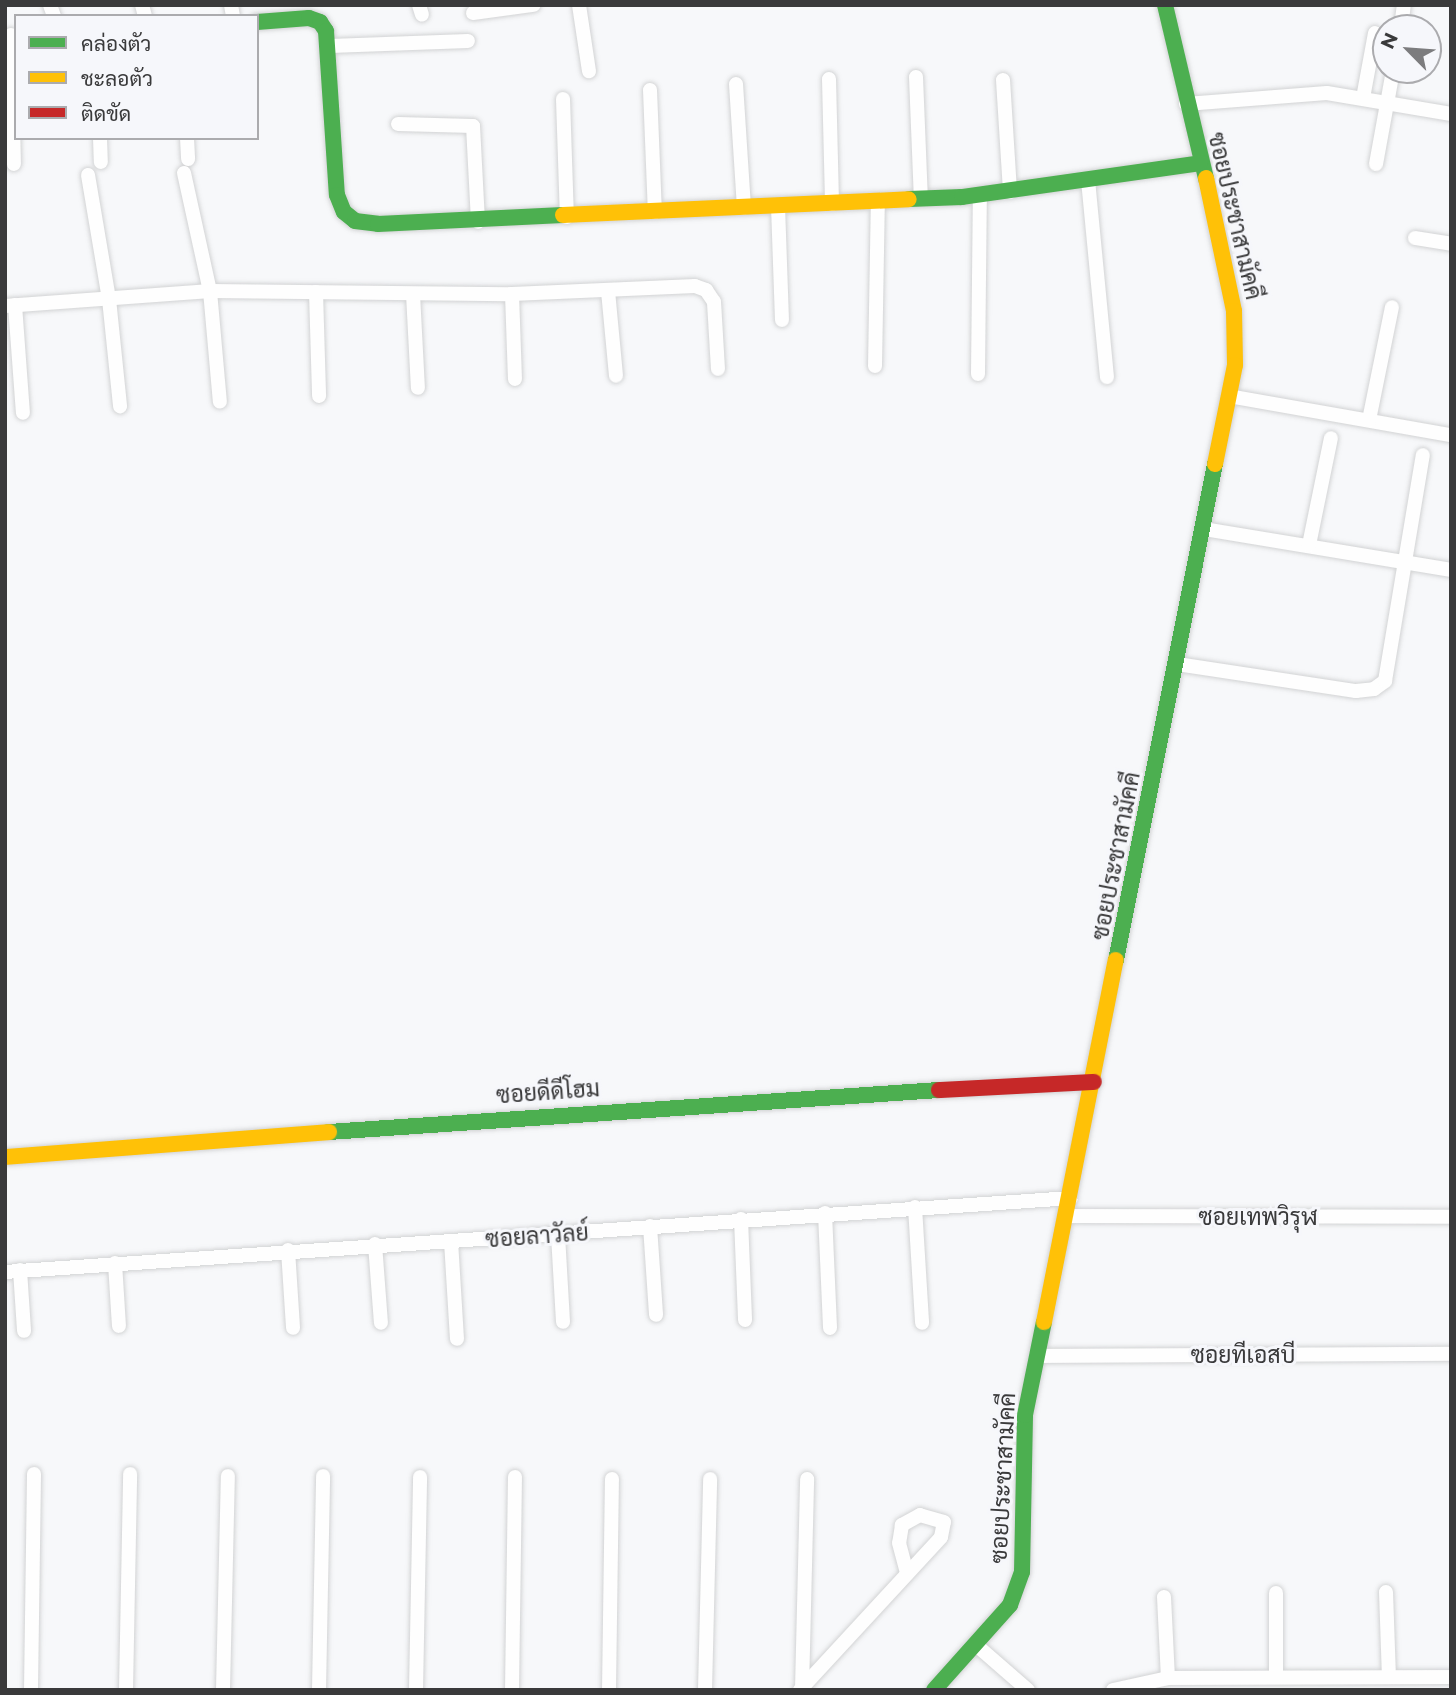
<!DOCTYPE html>
<html>
<head>
<meta charset="utf-8">
<style>
  body { margin:0 }
  #map { position:relative; width:1456px; height:1695px; overflow:hidden; background:#f7f8fa; font-family:Montserrat,Sarabun,sans-serif }
  div>[style] { position:absolute }
  .roads { filter:drop-shadow(0 0 2px #d2d3d4) drop-shadow(0 0 2px #d2d3d4) }
  .street>* { height:14px; margin:-7px; padding:0 7px; transform-origin:7px; border-radius:7px; background:#fefefe }
  .fast>* { height:16px; margin:-8px; padding:0 8px; transform-origin:8px; border-radius:8px; background:#4caf50 }
  .slow>* { height:16px; margin:-8px; padding:0 8px; transform-origin:8px; border-radius:8px; background:#ffc107 }
  .jam>* { height:16px; margin:-8px; padding:0 8px; transform-origin:8px; border-radius:8px; background:#c62828 }
  span { translate:-50% -50%; white-space:nowrap; text-align:center; line-height:1.15; -webkit-text-stroke:6px #f6f7fb; paint-order:stroke }
  .street-label { font-size:23px; color:#3a3a3b }
  .frame { position:absolute; inset:0; border:7px solid #3a3a3b; pointer-events:none }
  .legend { position:absolute; left:14px; top:14px; width:245px; height:126px; box-sizing:border-box; background:#f6f7fb; border:2px solid #ababae; margin:0; padding:9px 12px; list-style:none; font-size:21px; color:#3a3a3b }
  .legend li { display:flex; align-items:center; gap:14px; height:35px }
  .legend b { width:35px; border:2px solid #ababae }
  .north { position:absolute; left:1372px; top:14px; width:70px; height:70px; box-sizing:border-box; background:#f6f7fb; border:2px solid #ababae; border-radius:50%; rotate:295deg; font-size:19px; font-weight:700; line-height:28px; text-align:center; color:#3a3a3b }
  .north::after { content:''; display:block; margin:auto; width:24px; height:32px; background:#7c7c7e; clip-path:polygon(50% 0,100% 100%,50% 72%,0 100%) }
</style>
</head>
<body>
<div id="map">
  <div class="roads">
    <div class="street">
      <i style="left:50px;top:5px;width:12px;rotate:70deg"></i>
      <i style="left:142px;top:5px;width:11px;rotate:75deg"></i>
      <i style="left:231px;top:5px;width:11px;rotate:80deg"></i>
      <i style="left:419px;top:5px;width:10px;rotate:73deg"></i>
      <i style="left:579px;top:5px;width:67px;rotate:81.4deg"></i>
      <i style="left:473px;top:13px;width:61px;rotate:-7.6deg"></i>
      <i style="left:1401px;top:28px;width:23px;rotate:-83deg"></i>
      <i style="left:11px;top:35px;width:129px;rotate:88.7deg"></i>
      <i style="left:330px;top:46px;width:138px;rotate:-2.1deg"></i>
      <i style="left:916px;top:77px;width:122px;rotate:87.7deg"></i>
      <i style="left:829px;top:79px;width:125px;rotate:88.6deg"></i>
      <i style="left:1003px;top:80px;width:112px;rotate:86.4deg"></i>
      <i style="left:736px;top:84px;width:124px;rotate:86.3deg"></i>
      <i style="left:650px;top:90px;width:122px;rotate:87.7deg"></i>
      <i style="left:1363px;top:98px;width:66px;rotate:-79.5deg"></i>
      <i style="left:563px;top:99px;width:118px;rotate:88.1deg"></i>
      <i style="left:1186px;top:104px;width:141px;rotate:-4.5deg"></i>
      <i style="left:1327px;top:93px;width:126px;rotate:9.6deg"></i>
      <i style="left:398px;top:124px;width:75px;rotate:1.5deg"></i>
      <i style="left:473px;top:126px;width:96px;rotate:87deg"></i>
      <i style="left:100px;top:138px;width:24px;rotate:88deg"></i>
      <i style="left:187px;top:138px;width:21px;rotate:87deg"></i>
      <i style="left:1376px;top:164px;width:96px;rotate:-79.7deg"></i>
      <i style="left:184px;top:173px;width:121px;rotate:77.6deg"></i>
      <i style="left:210px;top:291px;width:111px;rotate:84.9deg"></i>
      <i style="left:88px;top:175px;width:126px;rotate:80.4deg"></i>
      <i style="left:109px;top:299px;width:108px;rotate:84.1deg"></i>
      <i style="left:1088px;top:180px;width:198px;rotate:84.5deg"></i>
      <i style="left:778px;top:206px;width:114px;rotate:88deg"></i>
      <i style="left:1415px;top:238px;width:36px;rotate:9deg"></i>
      <i style="left:608px;top:291px;width:85px;rotate:84.6deg"></i>
      <i style="left:316px;top:292px;width:104px;rotate:88.3deg"></i>
      <i style="left:413px;top:294px;width:94px;rotate:87deg"></i>
      <i style="left:512px;top:294px;width:85px;rotate:88deg"></i>
      <i style="left:15px;top:305px;width:108px;rotate:85.8deg"></i>
      <i style="left:5px;top:306px;width:206px;rotate:-4.2deg"></i>
      <i style="left:210px;top:291px;width:302px;rotate:0.6deg"></i>
      <i style="left:512px;top:294px;width:183px;rotate:-2.5deg"></i>
      <i style="left:695px;top:286px;width:12px;rotate:20deg"></i>
      <i style="left:706px;top:290px;width:14px;rotate:56deg"></i>
      <i style="left:714px;top:302px;width:67px;rotate:86.6deg"></i>
      <i style="left:875px;top:366px;width:164px;rotate:-89deg"></i>
      <i style="left:978px;top:374px;width:179px;rotate:-89.4deg"></i>
      <i style="left:1229px;top:396px;width:225px;rotate:10deg"></i>
      <i style="left:1369px;top:420px;width:115px;rotate:-78.5deg"></i>
      <i style="left:1204px;top:529px;width:250px;rotate:9.4deg"></i>
      <i style="left:1309px;top:545px;width:109px;rotate:-78.4deg"></i>
      <i style="left:1177px;top:664px;width:181px;rotate:8.6deg"></i>
      <i style="left:1356px;top:691px;width:18px;rotate:-6deg"></i>
      <i style="left:1374px;top:689px;width:14px;rotate:-36deg"></i>
      <i style="left:1385px;top:681px;width:229px;rotate:-80.5deg"></i>
      <i style="left:915px;top:1207px;width:116px;rotate:86.5deg"></i>
      <i style="left:825px;top:1213px;width:115px;rotate:87.5deg"></i>
      <i style="left:1065px;top:1216px;width:386px;rotate:0.1deg"></i>
      <i style="left:741px;top:1219px;width:101px;rotate:87.7deg"></i>
      <i style="left:650px;top:1226px;width:89px;rotate:86.1deg"></i>
      <i style="left:558px;top:1235px;width:87px;rotate:86.7deg"></i>
      <i style="left:451px;top:1241px;width:98px;rotate:86.5deg"></i>
      <i style="left:375px;top:1244px;width:79px;rotate:85.7deg"></i>
      <i style="left:288px;top:1250px;width:78px;rotate:86.3deg"></i>
      <i style="left:115px;top:1263px;width:63px;rotate:86.4deg"></i>
      <i style="left:20px;top:1270px;width:61px;rotate:86.2deg"></i>
      <i style="left:5px;top:1272px;width:1068px;rotate:-3.97deg"></i>
      <i style="left:1036px;top:1356px;width:415px;rotate:-0.3deg"></i>
      <i style="left:1386px;top:1592px;width:85px;rotate:88deg"></i>
      <i style="left:1276px;top:1593px;width:84px;rotate:90deg"></i>
      <i style="left:1164px;top:1597px;width:81px;rotate:87.2deg"></i>
      <i style="left:975px;top:1644px;width:70px;rotate:41deg"></i>
      <i style="left:802px;top:1689px;width:210px;rotate:-88.6deg"></i>
      <i style="left:31px;top:1690px;width:216px;rotate:-89.2deg"></i>
      <i style="left:126px;top:1690px;width:216px;rotate:-88.9deg"></i>
      <i style="left:223px;top:1690px;width:214px;rotate:-88.7deg"></i>
      <i style="left:319px;top:1690px;width:214px;rotate:-88.9deg"></i>
      <i style="left:416px;top:1690px;width:213px;rotate:-88.9deg"></i>
      <i style="left:512px;top:1690px;width:213px;rotate:-89.2deg"></i>
      <i style="left:609px;top:1690px;width:211px;rotate:-89.2deg"></i>
      <i style="left:705px;top:1690px;width:211px;rotate:-88.6deg"></i>
      <i style="left:800px;top:1690px;width:208px;rotate:-47.3deg"></i>
      <i style="left:941px;top:1537px;width:15px;rotate:-79deg"></i>
      <i style="left:944px;top:1522px;width:25px;rotate:-164deg"></i>
      <i style="left:920px;top:1515px;width:21px;rotate:151deg"></i>
      <i style="left:902px;top:1525px;width:18px;rotate:99deg"></i>
      <i style="left:899px;top:1543px;width:31px;rotate:75deg"></i>
      <i style="left:1113px;top:1690px;width:56px;rotate:-12.3deg"></i>
      <i style="left:1168px;top:1678px;width:283px;rotate:-0.2deg"></i>
    </div>
    <div class="fast">
      <i style="left:1165px;top:5px;width:178px;rotate:76.7deg"></i>
      <i style="left:257px;top:22px;width:52px;rotate:-4.4deg"></i>
      <i style="left:309px;top:18px;width:12px;rotate:20deg"></i>
      <i style="left:320px;top:22px;width:11px;rotate:56deg"></i>
      <i style="left:326px;top:31px;width:164px;rotate:86.2deg"></i>
      <i style="left:337px;top:195px;width:18px;rotate:68deg"></i>
      <i style="left:344px;top:212px;width:14px;rotate:39deg"></i>
      <i style="left:355px;top:221px;width:23px;rotate:7deg"></i>
      <i style="left:378px;top:224px;width:185px;rotate:-2.8deg"></i>
      <i style="left:909px;top:199px;width:53px;rotate:-2.2deg"></i>
      <i style="left:962px;top:197px;width:240px;rotate:-8.1deg"></i>
      <i style="left:1116px;top:960px;width:506px;rotate:-78.71deg"></i>
      <i style="left:329px;top:1132px;width:611px;rotate:-3.94deg"></i>
      <i style="left:934px;top:1690px;width:114px;rotate:-48.2deg"></i>
      <i style="left:1010px;top:1605px;width:35px;rotate:-70deg"></i>
      <i style="left:1022px;top:1572px;width:157px;rotate:-88.9deg"></i>
      <i style="left:1025px;top:1415px;width:95px;rotate:-78.5deg"></i>
    </div>
    <div class="slow">
      <i style="left:1206px;top:178px;width:136px;rotate:78.1deg"></i>
      <i style="left:1234px;top:311px;width:54px;rotate:88.9deg"></i>
      <i style="left:1235px;top:365px;width:101px;rotate:101.4deg"></i>
      <i style="left:563px;top:215px;width:346px;rotate:-2.6deg"></i>
      <i style="left:5px;top:1157px;width:325px;rotate:-4.4deg"></i>
      <i style="left:1044px;top:1322px;width:369px;rotate:-78.8deg"></i>
    </div>
    <div class="jam">
      <i style="left:939px;top:1090px;width:155px;rotate:-3deg"></i>
    </div>
  </div>
  <div class="street-label">
    <span style="left:1235px;top:216px;rotate:77deg">ซอยประชาสามัคคี</span>
    <span style="left:1116px;top:856px;rotate:-79deg">ซอยประชาสามัคคี</span>
    <span style="left:548px;top:1092px;rotate:-4deg">ซอยดีดีโฮม</span>
    <span style="left:1258px;top:1217px">ซอยเทพวิรุฬ</span>
    <span style="left:537px;top:1236px;rotate:-4deg">ซอยลาวัลย์</span>
    <span style="left:1243px;top:1355px">ซอยทีเอสบี</span>
    <span style="left:1003px;top:1478px;rotate:-87deg">ซอยประชาสามัคคี</span>
  </div>
  <div class="frame"></div>
  <ul class="legend">
  <li><b style="height:9px;background:#4caf50"></b>คล่องตัว</li>
  <li><b style="height:9px;background:#ffc107"></b>ชะลอตัว</li>
  <li><b style="height:9px;background:#c62828"></b>ติดขัด</li>
  </ul>
  <div class="north">N</div>
</div>
</body>
</html>
